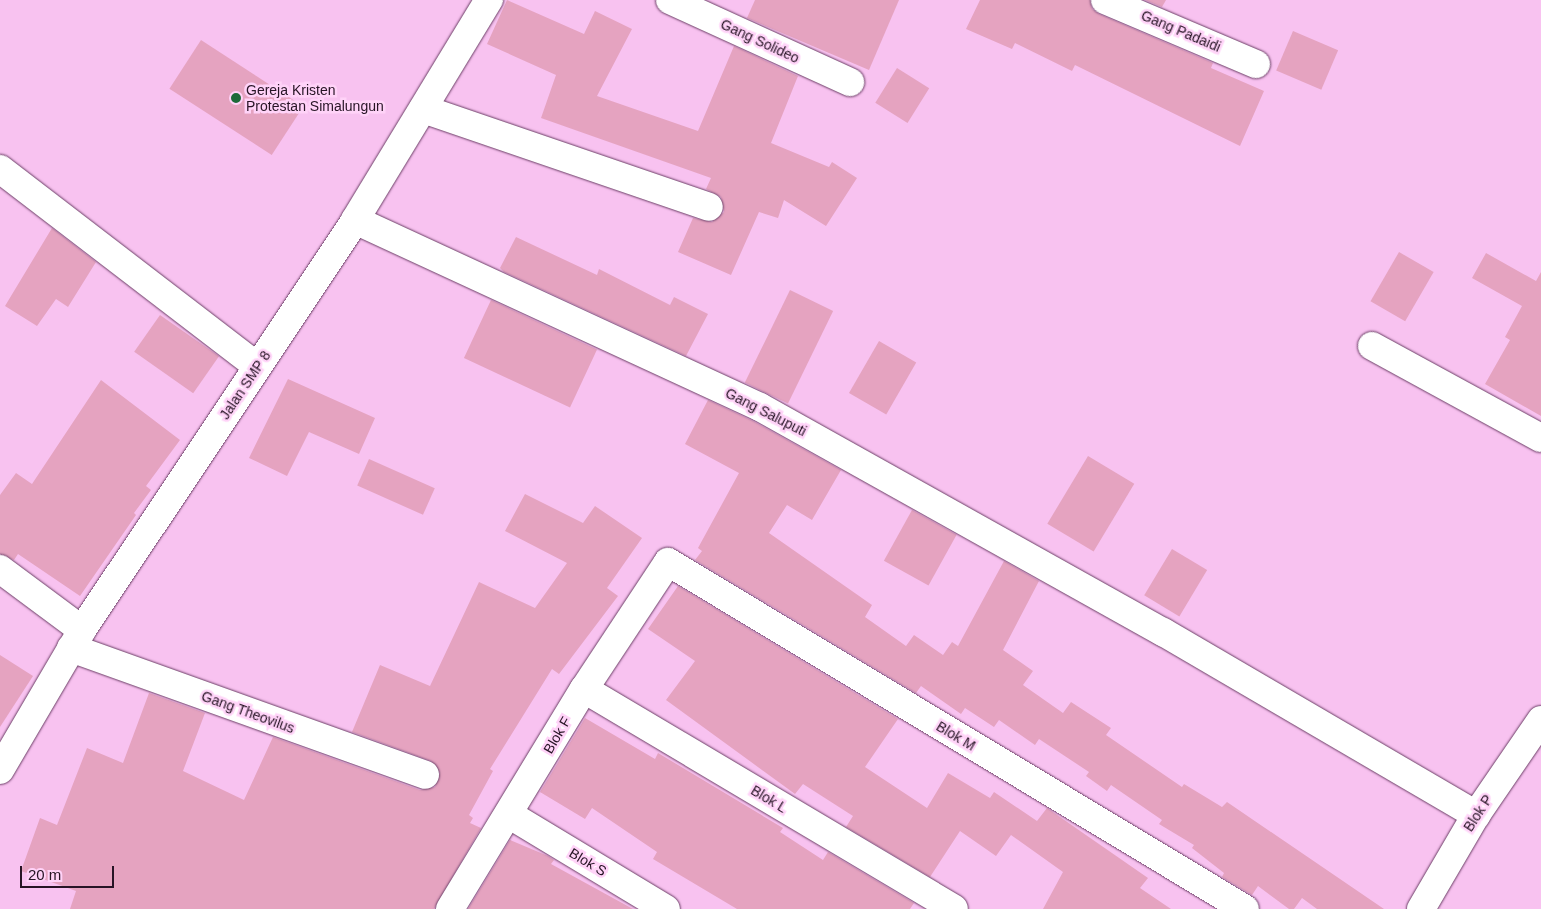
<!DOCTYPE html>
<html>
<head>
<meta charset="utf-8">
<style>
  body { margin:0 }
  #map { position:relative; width:1541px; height:909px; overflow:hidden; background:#f8c2f0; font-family:Arial,sans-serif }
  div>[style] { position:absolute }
  .building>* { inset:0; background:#e5a3c0; transform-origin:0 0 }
  .roads { filter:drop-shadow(0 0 1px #6b3e66) drop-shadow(0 0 1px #6b3e66) }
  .minor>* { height:28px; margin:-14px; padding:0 14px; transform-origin:14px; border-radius:14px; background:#fff }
  .dots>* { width:14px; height:14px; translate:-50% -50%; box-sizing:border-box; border:2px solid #ffd3f8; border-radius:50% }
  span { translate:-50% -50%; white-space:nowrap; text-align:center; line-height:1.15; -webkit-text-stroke:5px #ffd3f8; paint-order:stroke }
  .street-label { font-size:14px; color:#271425 }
  .poi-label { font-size:14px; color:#271425 }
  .left { translate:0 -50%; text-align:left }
  .scale { position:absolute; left:20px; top:866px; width:94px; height:22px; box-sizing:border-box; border:2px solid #271425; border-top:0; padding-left:6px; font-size:15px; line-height:18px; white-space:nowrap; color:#271425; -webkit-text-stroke:4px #ffd3f8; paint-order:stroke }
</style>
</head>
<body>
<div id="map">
  <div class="building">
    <i style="clip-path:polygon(507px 0,584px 34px,595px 11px,632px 29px,597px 96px,698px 131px,734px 46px,798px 76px,771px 143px,829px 167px,832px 162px,857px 178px,826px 226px,784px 200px,778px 218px,759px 212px,731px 275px,678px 252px,693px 218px,712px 222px,724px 212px,721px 197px,706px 189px,711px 178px,541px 118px,556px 75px,487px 44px)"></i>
    <i style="clip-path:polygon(755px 0,899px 0,869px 70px,747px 18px)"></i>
    <i style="clip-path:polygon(980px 0,1090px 0,1092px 9px,1099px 14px,1213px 63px,1211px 68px,1264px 91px,1240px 146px,1075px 65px,1072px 71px,1015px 43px,1012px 49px,966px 29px)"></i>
    <i style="clip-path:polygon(1145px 0,1166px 0,1162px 7px)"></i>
    <i style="left:1293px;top:31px;width:49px;height:43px;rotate:23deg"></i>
    <i style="left:201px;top:40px;width:122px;height:58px;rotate:33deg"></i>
    <i style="left:897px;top:68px;width:38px;height:41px;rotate:32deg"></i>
    <i style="clip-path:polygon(52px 228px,96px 262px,68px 307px,56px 299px,37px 326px,5px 306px)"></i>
    <i style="clip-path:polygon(516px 237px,597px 275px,599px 269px,670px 305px,674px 297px,708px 314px,686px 356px,504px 272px,500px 268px)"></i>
    <i style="left:1399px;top:252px;width:40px;height:57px;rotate:30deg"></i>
    <i style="clip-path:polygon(1486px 253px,1536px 281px,1541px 272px,1541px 416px,1485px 384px,1510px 340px,1505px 337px,1522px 306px,1472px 278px)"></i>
    <i style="left:790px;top:290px;width:48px;height:103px;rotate:26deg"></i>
    <i style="left:491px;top:300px;width:117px;height:64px;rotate:25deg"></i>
    <i style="left:160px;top:315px;width:72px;height:45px;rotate:35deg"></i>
    <i style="left:879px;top:341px;width:43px;height:60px;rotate:30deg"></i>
    <i style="clip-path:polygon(288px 379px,375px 418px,359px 454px,309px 432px,287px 476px,249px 458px)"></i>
    <i style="clip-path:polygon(101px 380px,180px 440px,146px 486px,151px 490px,134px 513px,136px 515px,80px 596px,18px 554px,14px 560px,0 554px,0 495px,16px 473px,32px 484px)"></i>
    <i style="clip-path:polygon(708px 400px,753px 421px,841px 470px,812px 520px,787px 505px,769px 533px,872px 605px,865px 617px,906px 646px,914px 635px,943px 655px,952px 642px,958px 646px,1004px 561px,1039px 581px,1003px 650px,1033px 671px,1023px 685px,1063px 713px,1071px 702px,1111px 728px,1106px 735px,1182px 787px,1184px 784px,1222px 807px,1227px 802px,1384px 909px,1317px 909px,1302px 898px,1294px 909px,1289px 909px,1258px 886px,1252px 895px,1222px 877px,1224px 873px,1192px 848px,1194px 845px,1159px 824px,1162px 820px,1111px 785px,1107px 791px,1086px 776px,1089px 772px,1039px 739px,1035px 745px,999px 720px,994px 727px,965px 708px,961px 714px,921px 686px,916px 693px,695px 560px,702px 551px,698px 548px,739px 473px,685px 444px)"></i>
    <i style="left:1088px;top:456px;width:54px;height:79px;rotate:31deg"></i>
    <i style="left:369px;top:459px;width:72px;height:29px;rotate:24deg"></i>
    <i style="clip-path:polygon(525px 494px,583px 523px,595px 506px,642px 538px,607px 588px,618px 596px,559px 674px,552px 669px,490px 769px,493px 771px,469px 815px,473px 818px,470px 823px,481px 828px,434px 909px,70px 909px,76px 891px,21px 871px,40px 818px,57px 825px,87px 748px,123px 763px,149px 693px,205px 713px,183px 771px,244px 800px,273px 737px,420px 790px,435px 787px,440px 773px,431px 761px,352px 732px,380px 665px,430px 686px,479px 582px,535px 608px,567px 563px,505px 531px)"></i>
    <i style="left:912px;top:510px;width:51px;height:58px;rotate:29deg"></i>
    <i style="left:1172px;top:549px;width:41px;height:54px;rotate:31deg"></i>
    <i style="clip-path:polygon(678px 586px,898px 719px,865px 767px,927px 808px,948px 773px,990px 798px,994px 792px,1037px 821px,1047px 808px,1148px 878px,1140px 888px,1171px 909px,1043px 909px,1063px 872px,1011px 835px,996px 856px,960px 831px,930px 877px,846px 827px,853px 816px,803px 784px,795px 794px,666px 700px,695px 661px,648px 629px)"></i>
    <i style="clip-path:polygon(0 655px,33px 676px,0 727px)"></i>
    <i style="clip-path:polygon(585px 718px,655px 759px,658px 753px,783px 828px,780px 832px,823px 860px,828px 852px,914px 903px,910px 909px,737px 909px,653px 859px,657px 852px,592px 808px,585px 819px,540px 792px)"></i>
    <i style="clip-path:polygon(510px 840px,548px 856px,554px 860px,551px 864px,633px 909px,468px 909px)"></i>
  </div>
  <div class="roads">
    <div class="minor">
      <i style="left:670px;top:0;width:198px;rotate:24.5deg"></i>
      <i style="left:1105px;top:0;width:164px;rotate:23deg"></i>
      <i style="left:423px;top:109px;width:302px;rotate:18.9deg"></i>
      <i style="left:0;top:169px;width:324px;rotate:37.5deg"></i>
      <i style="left:355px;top:220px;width:446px;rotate:24.8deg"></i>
      <i style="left:760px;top:407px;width:462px;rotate:29.2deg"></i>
      <i style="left:1163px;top:632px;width:363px;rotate:30.3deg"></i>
      <i style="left:1372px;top:346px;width:192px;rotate:28.6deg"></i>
      <i style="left:0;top:569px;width:102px;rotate:36.6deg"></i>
      <i style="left:71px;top:648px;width:376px;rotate:19.7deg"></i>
      <i style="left:584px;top:689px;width:430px;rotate:30.7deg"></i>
      <i style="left:0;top:770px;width:162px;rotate:-59.6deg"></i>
      <i style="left:82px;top:630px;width:493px;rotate:-56.3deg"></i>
      <i style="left:355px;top:220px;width:258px;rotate:-58.7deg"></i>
      <i style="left:510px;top:815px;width:182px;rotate:31.1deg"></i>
      <i style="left:450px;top:909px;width:258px;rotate:-58.7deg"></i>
      <i style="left:584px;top:689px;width:152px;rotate:-56.5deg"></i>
      <i style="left:668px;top:562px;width:673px;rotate:31.02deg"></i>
      <i style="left:1421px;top:909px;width:109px;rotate:-59.7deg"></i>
      <i style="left:1476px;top:815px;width:115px;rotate:-55.6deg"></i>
    </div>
  </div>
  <div class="dots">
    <i style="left:236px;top:98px;background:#1d6a39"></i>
  </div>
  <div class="street-label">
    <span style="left:1181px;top:31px;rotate:23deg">Gang Padaidi</span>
    <span style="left:760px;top:41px;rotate:25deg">Gang Solideo</span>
    <span style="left:245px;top:385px;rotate:-56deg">Jalan SMP 8</span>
    <span style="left:766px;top:412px;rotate:27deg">Gang Saluputi</span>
    <span style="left:248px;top:712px;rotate:20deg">Gang Theovilus</span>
    <span style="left:557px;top:735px;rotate:-60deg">Blok F</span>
    <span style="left:956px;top:736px;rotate:31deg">Blok M</span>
    <span style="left:769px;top:799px;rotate:31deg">Blok L</span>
    <span style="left:1478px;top:813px;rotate:-57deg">Blok P</span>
    <span style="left:588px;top:862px;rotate:31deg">Blok S</span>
  </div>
  <div class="poi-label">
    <span class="left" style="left:246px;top:98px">Gereja Kristen<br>Protestan Simalungun</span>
  </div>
  <div class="scale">20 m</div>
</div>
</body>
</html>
